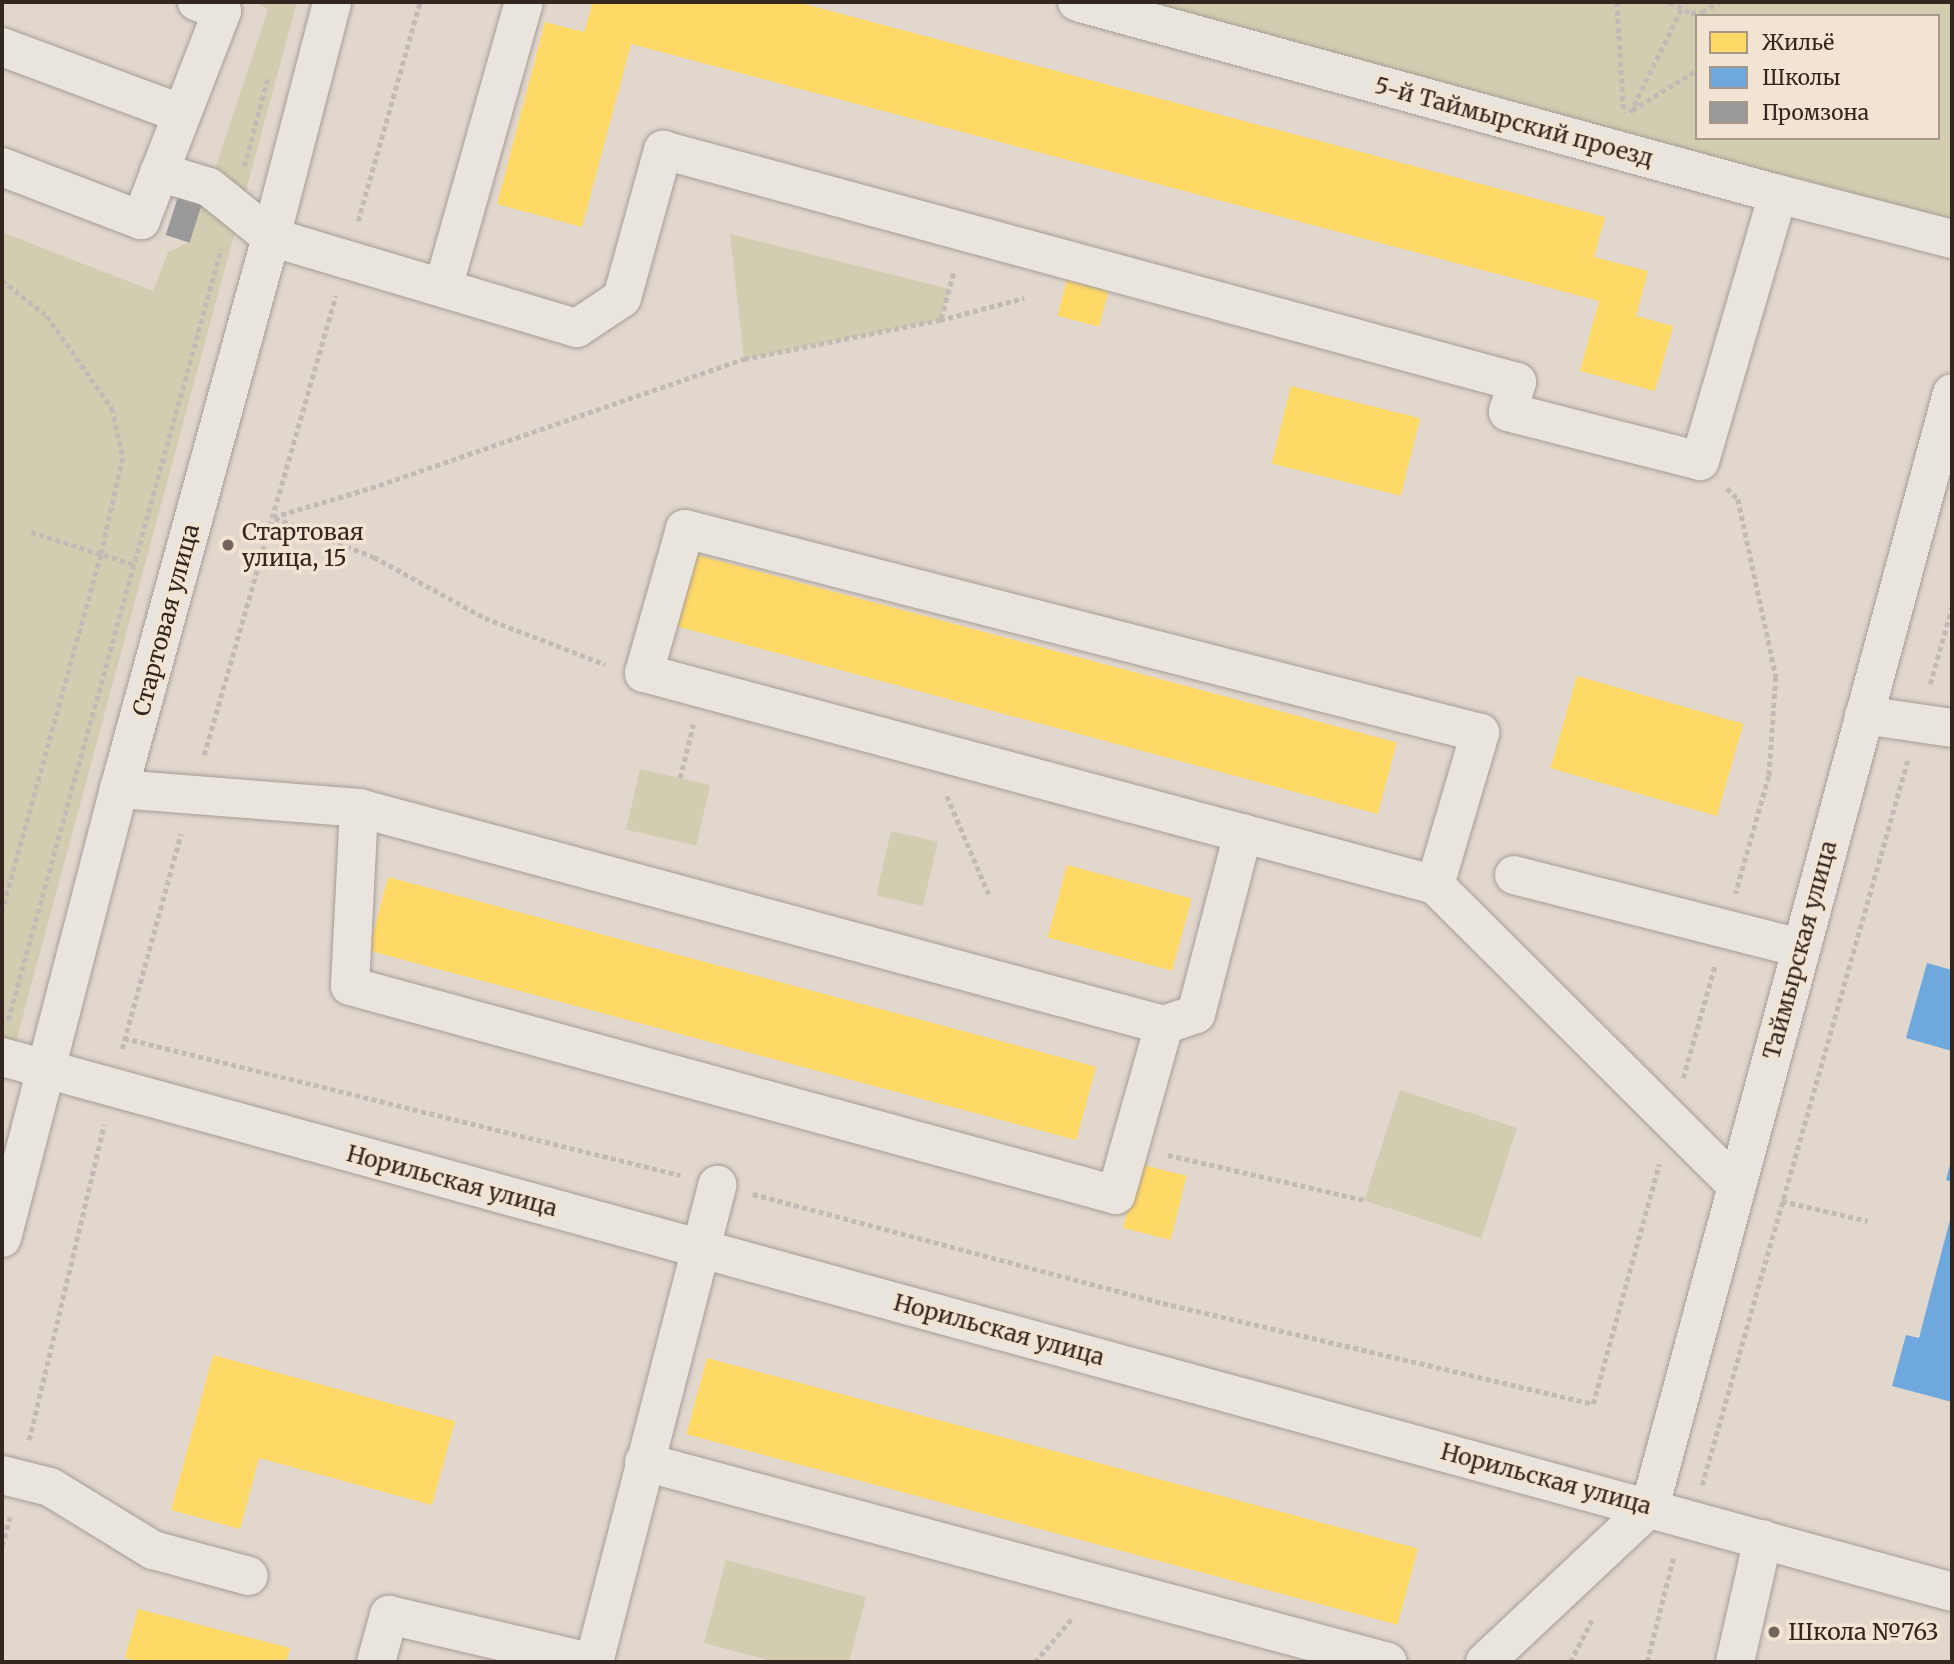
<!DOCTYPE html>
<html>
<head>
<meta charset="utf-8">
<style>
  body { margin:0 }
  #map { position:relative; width:1954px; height:1664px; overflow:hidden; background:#e1d7cd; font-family:Merriweather,serif }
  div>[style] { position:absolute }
  .green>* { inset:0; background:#d2cdb1; transform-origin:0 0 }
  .homes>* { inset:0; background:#ffd966; transform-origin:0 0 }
  .schools>* { inset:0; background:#6fa8dc }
  .industry>* { inset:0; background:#999; transform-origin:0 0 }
  .path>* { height:4.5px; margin-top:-2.25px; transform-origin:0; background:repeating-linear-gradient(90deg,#c2bbb5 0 5px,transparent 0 8.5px) }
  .roads { filter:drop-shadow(0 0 2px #a69d96) drop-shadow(0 0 2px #a69d96) }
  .minor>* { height:38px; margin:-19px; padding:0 19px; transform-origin:19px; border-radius:19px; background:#eae4de }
  .dots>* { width:19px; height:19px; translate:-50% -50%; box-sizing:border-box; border:4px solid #f1e4d3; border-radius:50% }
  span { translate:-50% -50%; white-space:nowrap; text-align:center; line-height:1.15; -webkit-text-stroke:7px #f1e4d3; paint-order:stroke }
  .street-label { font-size:23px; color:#33261f }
  .poi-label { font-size:23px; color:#33261f }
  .left { translate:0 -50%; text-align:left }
  .frame { position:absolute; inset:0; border:4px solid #33261f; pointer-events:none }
  .legend { position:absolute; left:1695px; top:14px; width:245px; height:126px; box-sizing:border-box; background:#f1e4d3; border:2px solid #a5988b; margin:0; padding:9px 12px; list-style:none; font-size:21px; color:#33261f }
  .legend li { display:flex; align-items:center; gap:14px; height:35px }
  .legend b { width:35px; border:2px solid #a5988b }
</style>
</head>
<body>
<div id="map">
  <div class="green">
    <i style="clip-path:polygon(254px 2px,297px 2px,2px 1093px,2px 232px,153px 291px,168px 252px,189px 242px,209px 187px,268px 9px)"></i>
    <i style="clip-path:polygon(evenodd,1124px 2px,1952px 2px,1952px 217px,1945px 220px,1124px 2px,1697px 16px,1938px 16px,1938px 138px,1697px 138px,1697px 16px)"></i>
    <i style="clip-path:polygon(730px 234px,949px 289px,940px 320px,744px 359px)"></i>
    <i style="left:640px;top:769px;width:72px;height:62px;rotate:13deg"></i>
    <i style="left:891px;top:831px;width:48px;height:66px;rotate:13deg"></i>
    <i style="left:1400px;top:1090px;width:123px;height:116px;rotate:18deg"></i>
    <i style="clip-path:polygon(726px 1560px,866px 1597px,849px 1662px,775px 1662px,704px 1643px)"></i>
  </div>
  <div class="homes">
    <i style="clip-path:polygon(593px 2px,797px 2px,1605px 217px,1594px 257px,1648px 271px,1636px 316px,1673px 326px,1655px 391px,1580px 371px,1599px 301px,631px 44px,582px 227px,497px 204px,545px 22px,584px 32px)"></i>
    <i style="left:1067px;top:280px;width:43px;height:37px;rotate:15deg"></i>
    <i style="left:1291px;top:386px;width:133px;height:80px;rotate:14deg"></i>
    <i style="left:682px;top:551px;width:740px;height:74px;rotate:15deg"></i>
    <i style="left:1577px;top:676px;width:173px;height:96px;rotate:16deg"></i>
    <i style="left:1067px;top:865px;width:129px;height:75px;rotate:15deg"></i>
    <i style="left:388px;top:877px;width:733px;height:76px;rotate:15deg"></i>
    <i style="left:1139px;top:1164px;width:49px;height:66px;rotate:14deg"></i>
    <i style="clip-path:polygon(213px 1355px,455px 1421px,432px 1505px,259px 1458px,240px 1529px,171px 1510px)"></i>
    <i style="left:707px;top:1358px;width:736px;height:79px;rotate:15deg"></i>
    <i style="clip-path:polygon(138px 1609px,290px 1648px,286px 1662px,142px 1662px,125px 1658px)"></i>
  </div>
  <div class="schools">
    <i style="clip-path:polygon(1927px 963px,1952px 970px,1952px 1051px,1906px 1038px)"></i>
    <i style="clip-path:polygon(1951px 1161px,1952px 1161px,1952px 1182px,1946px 1180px)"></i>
    <i style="clip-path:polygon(1951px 1216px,1952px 1216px,1952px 1402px,1892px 1386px,1906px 1335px,1919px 1338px)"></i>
  </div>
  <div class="industry">
    <i style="left:178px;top:197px;width:25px;height:40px;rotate:18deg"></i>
  </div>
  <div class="path">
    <i style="left:1617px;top:2px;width:111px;rotate:86.4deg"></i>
    <i style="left:1670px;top:2px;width:24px;rotate:28deg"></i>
    <i style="left:1691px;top:13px;width:11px;rotate:-5deg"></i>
    <i style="left:1702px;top:12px;width:20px;rotate:-30deg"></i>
    <i style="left:1632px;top:110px;width:76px;rotate:-31.6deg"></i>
    <i style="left:1630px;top:113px;width:115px;rotate:-63.7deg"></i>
    <i style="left:244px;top:166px;width:92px;rotate:-74.9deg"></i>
    <i style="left:358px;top:221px;width:228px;rotate:-74.2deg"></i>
    <i style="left:2px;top:280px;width:58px;rotate:38.7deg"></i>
    <i style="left:47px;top:316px;width:113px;rotate:54.8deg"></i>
    <i style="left:112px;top:408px;width:51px;rotate:77.6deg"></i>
    <i style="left:123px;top:458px;width:99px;rotate:102.8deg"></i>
    <i style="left:101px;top:555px;width:370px;rotate:105.5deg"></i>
    <i style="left:941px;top:319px;width:51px;rotate:-75.1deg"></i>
    <i style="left:1727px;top:488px;width:16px;rotate:45deg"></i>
    <i style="left:1738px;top:499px;width:182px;rotate:77.9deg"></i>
    <i style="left:1776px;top:677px;width:99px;rotate:94deg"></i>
    <i style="left:1769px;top:776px;width:122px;rotate:105.8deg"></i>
    <i style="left:273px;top:517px;width:102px;rotate:-16.5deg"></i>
    <i style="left:371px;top:488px;width:395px;rotate:-19.1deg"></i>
    <i style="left:744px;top:359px;width:200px;rotate:-11.3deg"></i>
    <i style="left:940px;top:320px;width:87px;rotate:-14.7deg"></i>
    <i style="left:275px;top:518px;width:106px;rotate:21.5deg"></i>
    <i style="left:374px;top:557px;width:127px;rotate:28.8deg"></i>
    <i style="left:485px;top:618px;width:129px;rotate:21deg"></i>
    <i style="left:31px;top:532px;width:109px;rotate:17.6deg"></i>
    <i style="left:1930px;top:684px;width:81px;rotate:-74.2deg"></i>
    <i style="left:204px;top:755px;width:478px;rotate:-74deg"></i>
    <i style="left:680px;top:778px;width:55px;rotate:-76.2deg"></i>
    <i style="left:947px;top:796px;width:110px;rotate:66.9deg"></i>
    <i style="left:8px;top:1020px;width:800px;rotate:-74.56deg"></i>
    <i style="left:124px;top:1038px;width:573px;rotate:13.84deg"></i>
    <i style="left:122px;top:1049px;width:223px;rotate:-74.7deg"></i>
    <i style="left:1683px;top:1078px;width:117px;rotate:-74.2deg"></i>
    <i style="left:1168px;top:1155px;width:201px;rotate:12.9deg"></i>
    <i style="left:753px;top:1194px;width:424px;rotate:14.9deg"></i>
    <i style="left:1163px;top:1303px;width:442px;rotate:13.2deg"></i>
    <i style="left:1593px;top:1404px;width:249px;rotate:-74.6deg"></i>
    <i style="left:1782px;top:1201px;width:88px;rotate:13.1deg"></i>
    <i style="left:29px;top:1440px;width:324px;rotate:-76.6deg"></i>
    <i style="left:1702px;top:1485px;width:755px;rotate:-74.16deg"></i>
    <i style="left:2px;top:1546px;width:30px;rotate:-75deg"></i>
    <i style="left:1035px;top:1662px;width:59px;rotate:-49.8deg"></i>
    <i style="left:1570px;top:1662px;width:47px;rotate:-62.4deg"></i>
    <i style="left:1647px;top:1662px;width:110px;rotate:-75.8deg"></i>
  </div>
  <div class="roads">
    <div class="minor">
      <i style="left:1077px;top:2px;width:727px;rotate:15.32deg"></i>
      <i style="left:1778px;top:194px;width:180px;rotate:14.5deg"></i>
      <i style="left:2px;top:47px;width:192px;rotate:20.4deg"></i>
      <i style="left:2px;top:167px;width:149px;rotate:20.9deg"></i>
      <i style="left:141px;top:220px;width:224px;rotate:-68.8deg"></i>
      <i style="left:222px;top:11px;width:27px;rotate:-160deg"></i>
      <i style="left:159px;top:172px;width:52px;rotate:16.7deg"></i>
      <i style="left:209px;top:187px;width:80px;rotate:38.9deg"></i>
      <i style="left:271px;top:237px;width:319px;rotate:16.6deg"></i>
      <i style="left:577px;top:328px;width:54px;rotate:-33.7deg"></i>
      <i style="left:622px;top:298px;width:154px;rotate:-74.5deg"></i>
      <i style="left:663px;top:150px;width:885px;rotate:15.2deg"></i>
      <i style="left:1517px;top:382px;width:31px;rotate:107deg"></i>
      <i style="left:1508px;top:412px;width:198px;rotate:14.3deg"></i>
      <i style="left:1700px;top:461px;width:278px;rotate:-73.7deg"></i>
      <i style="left:443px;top:288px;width:297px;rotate:-74.2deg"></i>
      <i style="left:1864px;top:715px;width:89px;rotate:8.4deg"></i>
      <i style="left:119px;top:789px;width:241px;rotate:4.5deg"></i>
      <i style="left:359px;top:808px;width:834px;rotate:15.09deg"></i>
      <i style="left:1164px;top:1025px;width:34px;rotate:-19deg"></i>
      <i style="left:1196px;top:1014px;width:187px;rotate:-75.4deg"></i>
      <i style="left:359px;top:808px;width:178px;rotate:92.9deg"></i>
      <i style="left:350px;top:986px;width:794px;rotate:15.26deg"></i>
      <i style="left:1116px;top:1195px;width:177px;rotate:-74.2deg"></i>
      <i style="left:1514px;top:875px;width:296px;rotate:14.3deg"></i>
      <i style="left:1435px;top:885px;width:159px;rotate:-73.5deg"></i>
      <i style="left:1480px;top:733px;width:821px;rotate:-165.61deg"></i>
      <i style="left:685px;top:529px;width:150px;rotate:105.9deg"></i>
      <i style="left:644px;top:673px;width:819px;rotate:15deg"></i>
      <i style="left:1435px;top:885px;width:426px;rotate:44.9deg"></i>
      <i style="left:2px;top:1057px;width:2022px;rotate:15.34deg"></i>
      <i style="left:2px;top:1238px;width:464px;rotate:-75.4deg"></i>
      <i style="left:119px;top:789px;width:573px;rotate:-74.6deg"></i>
      <i style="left:271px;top:237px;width:243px;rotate:-75.4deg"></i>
      <i style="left:644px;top:1462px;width:770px;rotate:15.05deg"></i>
      <i style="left:2px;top:1475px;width:49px;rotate:14deg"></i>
      <i style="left:50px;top:1487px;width:121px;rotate:31.5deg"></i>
      <i style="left:153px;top:1550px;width:99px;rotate:15.2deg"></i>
      <i style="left:1650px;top:1507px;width:1154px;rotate:-74.83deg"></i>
      <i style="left:376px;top:1662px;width:49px;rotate:-74.5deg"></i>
      <i style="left:389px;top:1615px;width:206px;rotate:13.2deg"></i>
      <i style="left:594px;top:1662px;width:493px;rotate:-75.5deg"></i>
      <i style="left:1485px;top:1662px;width:226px;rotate:-43.2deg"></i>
      <i style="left:1735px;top:1662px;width:126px;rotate:-77.2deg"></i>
    </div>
  </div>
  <div class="dots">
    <i style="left:228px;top:545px;background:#70645c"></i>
    <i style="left:1774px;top:1632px;background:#70645c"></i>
  </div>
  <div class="street-label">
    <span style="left:1514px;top:122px;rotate:15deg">5-й Таймырский проезд</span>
    <span style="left:166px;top:620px;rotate:-75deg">Стартовая улица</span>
    <span style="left:1800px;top:950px;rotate:-75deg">Таймырская улица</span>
    <span style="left:452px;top:1181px;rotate:15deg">Норильская улица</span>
    <span style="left:999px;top:1330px;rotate:15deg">Норильская улица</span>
    <span style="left:1546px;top:1479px;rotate:15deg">Норильская улица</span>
  </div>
  <div class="poi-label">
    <span class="left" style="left:242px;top:545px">Стартовая<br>улица, 15</span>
    <span class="left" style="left:1788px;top:1632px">Школа №763</span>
  </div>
  <div class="frame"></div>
  <ul class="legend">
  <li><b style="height:19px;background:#ffd966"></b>Жильё</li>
  <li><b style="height:19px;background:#6fa8dc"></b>Школы</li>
  <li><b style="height:19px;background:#999"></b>Промзона</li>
  </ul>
</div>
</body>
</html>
